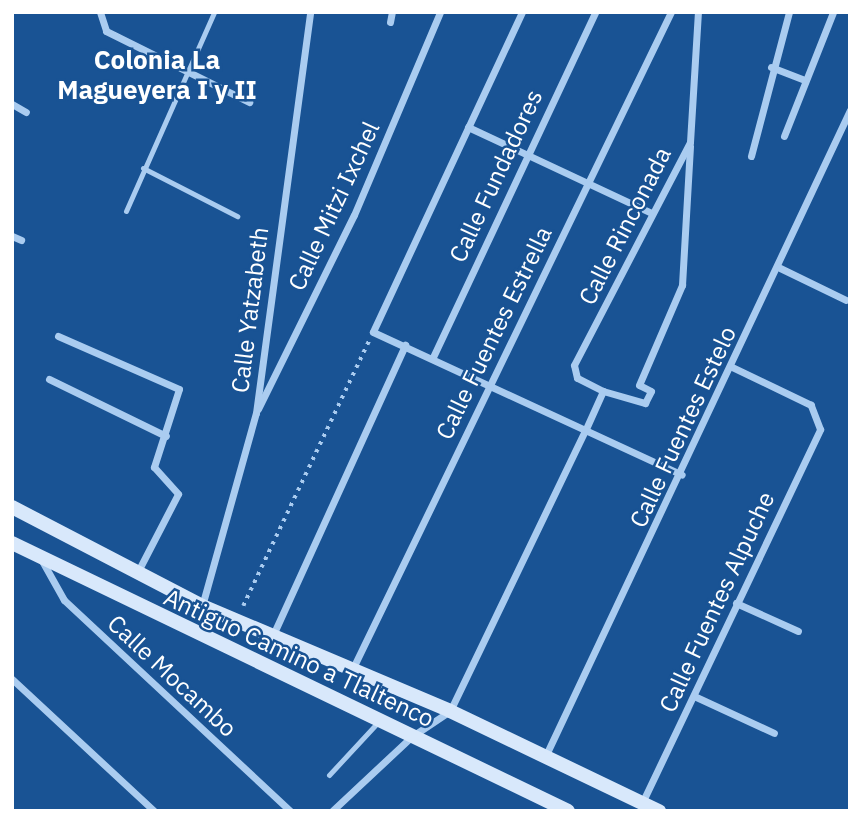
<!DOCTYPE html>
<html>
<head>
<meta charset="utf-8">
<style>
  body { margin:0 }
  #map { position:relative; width:862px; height:823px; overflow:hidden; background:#195394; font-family:"IBM Plex Sans",sans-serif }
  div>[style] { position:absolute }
  .path>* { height:3.5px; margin-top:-1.75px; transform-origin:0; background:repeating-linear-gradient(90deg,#aaccf0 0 3.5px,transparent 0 8.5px) }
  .lane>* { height:5px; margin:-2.5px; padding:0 2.5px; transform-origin:2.5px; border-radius:2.5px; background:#aaccf0 }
  .street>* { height:7px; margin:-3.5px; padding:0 3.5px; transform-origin:3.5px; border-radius:3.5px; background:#aaccf0 }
  .secondary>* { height:14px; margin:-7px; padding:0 7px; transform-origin:7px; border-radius:7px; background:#d8e8fb }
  span { translate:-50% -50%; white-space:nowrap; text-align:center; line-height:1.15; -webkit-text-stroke:5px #195394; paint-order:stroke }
  .street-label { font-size:24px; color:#fff }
  .neighbourhood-label { font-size:26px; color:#fff; font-weight:700 }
  .frame { position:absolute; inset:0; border:14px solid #fff; pointer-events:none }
</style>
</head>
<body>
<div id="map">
  <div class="path">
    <i style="left:243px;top:606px;width:293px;rotate:-64.6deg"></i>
  </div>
  <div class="lane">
    <i style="left:143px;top:168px;width:106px;rotate:27.1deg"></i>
    <i style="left:126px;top:211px;width:218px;rotate:-66.1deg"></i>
    <i style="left:329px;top:775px;width:74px;rotate:-47.2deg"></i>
  </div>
  <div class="street">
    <i style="left:100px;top:12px;width:20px;rotate:72deg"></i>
    <i style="left:106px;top:31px;width:160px;rotate:26.4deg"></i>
    <i style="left:522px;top:12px;width:353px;rotate:115deg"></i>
    <i style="left:373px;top:332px;width:340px;rotate:24.8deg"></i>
    <i style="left:390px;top:22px;width:10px;rotate:-79deg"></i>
    <i style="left:771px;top:67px;width:34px;rotate:21deg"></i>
    <i style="left:12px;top:104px;width:16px;rotate:30deg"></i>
    <i style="left:468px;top:127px;width:203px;rotate:25.1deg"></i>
    <i style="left:784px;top:136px;width:133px;rotate:-68.4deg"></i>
    <i style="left:751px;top:156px;width:149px;rotate:-75.2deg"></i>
    <i style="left:12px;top:236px;width:10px;rotate:24deg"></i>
    <i style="left:780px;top:268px;width:73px;rotate:25.9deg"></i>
    <i style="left:58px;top:336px;width:132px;rotate:23.7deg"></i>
    <i style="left:179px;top:389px;width:82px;rotate:107.8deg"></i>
    <i style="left:154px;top:467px;width:36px;rotate:48deg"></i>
    <i style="left:178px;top:494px;width:89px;rotate:117.4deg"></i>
    <i style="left:433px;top:357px;width:381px;rotate:-64.8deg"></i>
    <i style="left:49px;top:379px;width:130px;rotate:26deg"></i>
    <i style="left:603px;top:391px;width:44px;rotate:15.9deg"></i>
    <i style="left:645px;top:403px;width:13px;rotate:-63deg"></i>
    <i style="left:651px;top:391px;width:13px;rotate:-153deg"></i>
    <i style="left:639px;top:385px;width:109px;rotate:-66.7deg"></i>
    <i style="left:682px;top:285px;width:139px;rotate:-86.7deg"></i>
    <i style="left:258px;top:409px;width:216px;rotate:-63.7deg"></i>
    <i style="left:354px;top:215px;width:220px;rotate:-67deg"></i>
    <i style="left:41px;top:559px;width:47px;rotate:60.7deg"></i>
    <i style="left:64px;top:600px;width:309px;rotate:43deg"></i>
    <i style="left:736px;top:603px;width:68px;rotate:24.3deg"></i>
    <i style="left:202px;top:606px;width:200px;rotate:-74.4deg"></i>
    <i style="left:256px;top:413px;width:405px;rotate:-82.3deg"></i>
    <i style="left:273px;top:635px;width:319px;rotate:-65.5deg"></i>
    <i style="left:352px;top:670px;width:731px;rotate:-64.14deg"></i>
    <i style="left:12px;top:679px;width:194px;rotate:42.9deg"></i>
    <i style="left:694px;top:696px;width:88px;rotate:24.8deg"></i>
    <i style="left:545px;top:757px;width:715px;rotate:-64.76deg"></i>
    <i style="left:642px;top:803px;width:414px;rotate:-64.5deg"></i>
    <i style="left:820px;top:429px;width:26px;rotate:-111deg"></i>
    <i style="left:811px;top:405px;width:88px;rotate:-154.3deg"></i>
    <i style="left:332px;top:811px;width:108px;rotate:-43.1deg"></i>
    <i style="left:411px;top:737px;width:47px;rotate:-33.7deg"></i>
    <i style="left:450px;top:711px;width:311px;rotate:-64.3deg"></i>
    <i style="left:585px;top:431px;width:44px;rotate:-65.8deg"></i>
    <i style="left:603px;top:391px;width:29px;rotate:-153deg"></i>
    <i style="left:577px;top:378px;width:13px;rotate:-103deg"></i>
    <i style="left:574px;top:365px;width:251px;rotate:-62.5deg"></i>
    <i style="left:690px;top:142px;width:130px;rotate:-86.5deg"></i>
  </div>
  <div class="secondary">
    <i style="left:12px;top:507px;width:214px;rotate:27.5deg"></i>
    <i style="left:202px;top:606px;width:269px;rotate:22.9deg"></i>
    <i style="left:450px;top:711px;width:232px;rotate:25.6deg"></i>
    <i style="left:12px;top:543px;width:617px;rotate:25.73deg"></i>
  </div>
  <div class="street-label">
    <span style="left:496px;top:176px;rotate:-65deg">Calle Fundadores</span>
    <span style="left:334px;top:206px;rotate:-65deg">Calle Mitzi Ixchel</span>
    <span style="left:625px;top:226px;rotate:-63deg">Calle Rinconada</span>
    <span style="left:250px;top:310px;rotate:-83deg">Calle Yatzabeth</span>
    <span style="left:494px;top:333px;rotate:-64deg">Calle Fuentes Estrella</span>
    <span style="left:683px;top:427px;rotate:-65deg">Calle Fuentes Estelo</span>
    <span style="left:717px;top:602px;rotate:-65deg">Calle Fuentes Alpuche</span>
    <span style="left:299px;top:658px;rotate:25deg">Antiguo Camino a Tlaltenco</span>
    <span style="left:172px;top:676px;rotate:43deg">Calle Mocambo</span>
  </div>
  <div class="neighbourhood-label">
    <span style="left:157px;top:75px">Colonia La<br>Magueyera I y II</span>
  </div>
  <div class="frame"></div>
</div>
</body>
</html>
